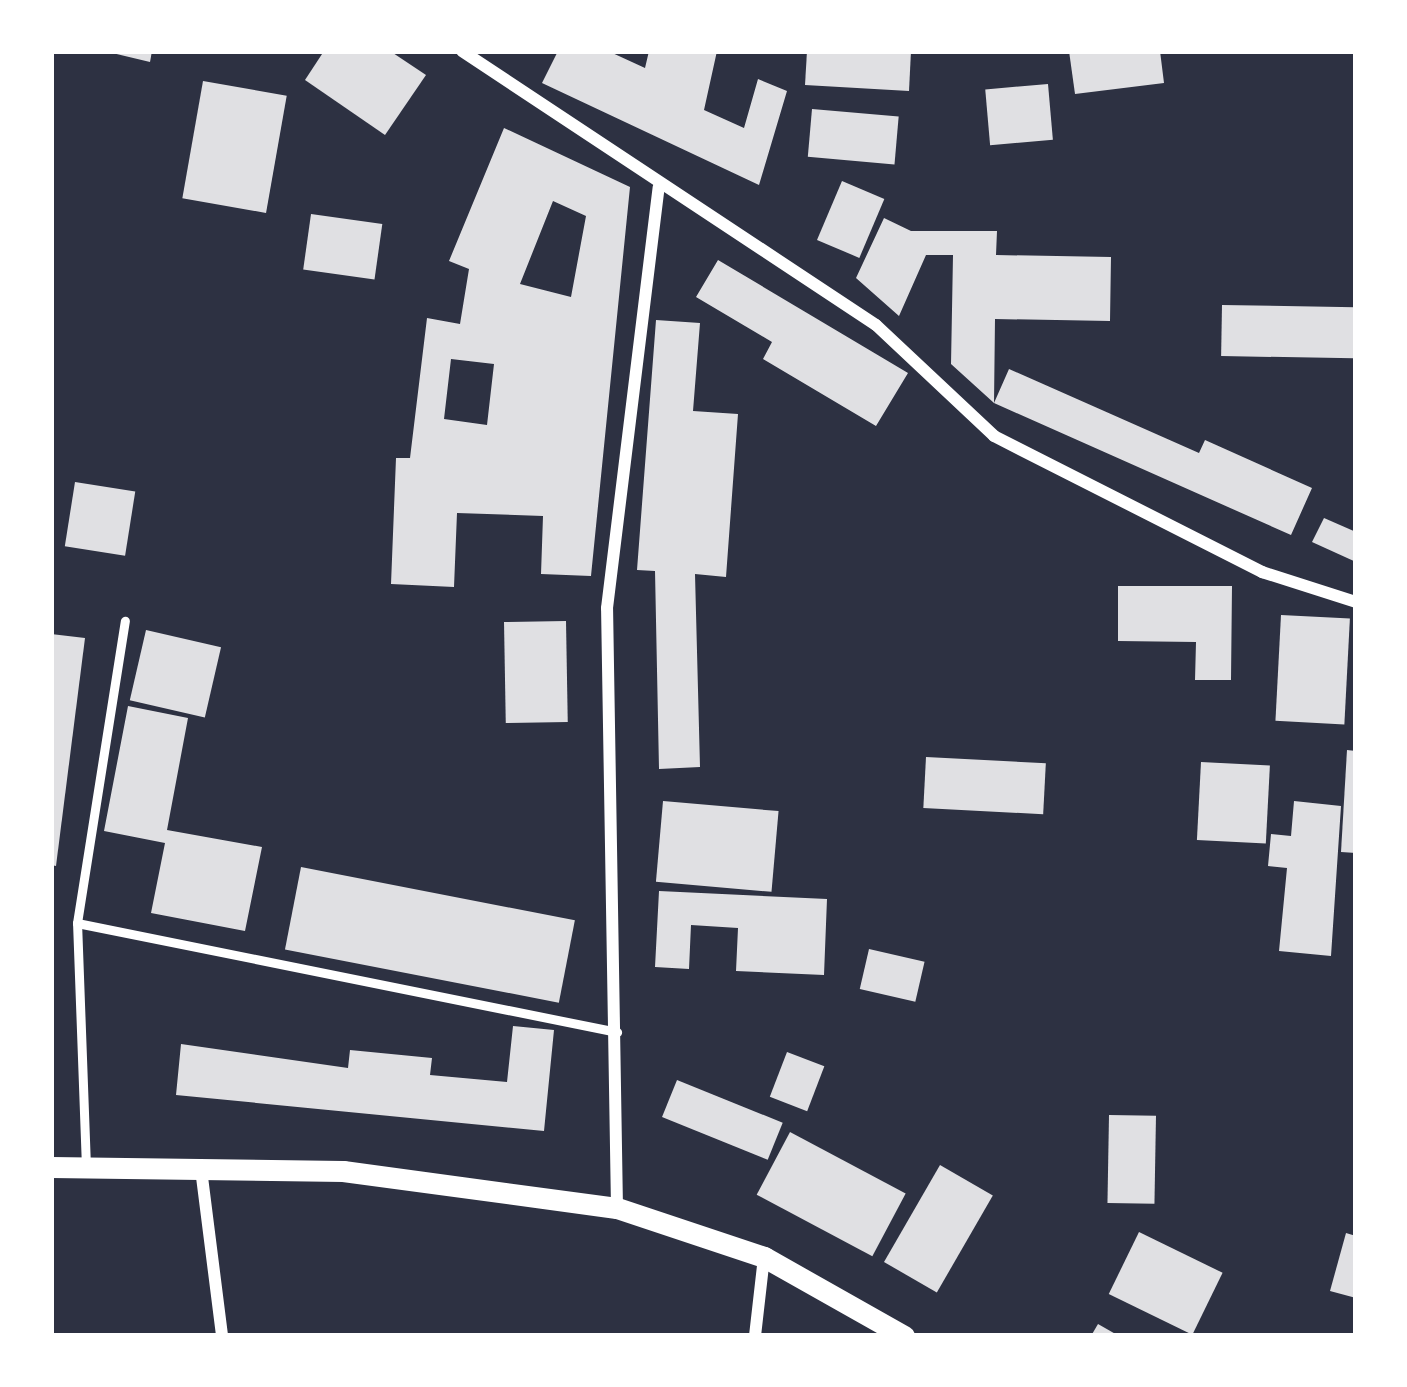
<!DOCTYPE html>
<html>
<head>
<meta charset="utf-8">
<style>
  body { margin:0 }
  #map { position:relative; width:1407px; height:1387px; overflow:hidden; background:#2d3142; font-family:"Exo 2",sans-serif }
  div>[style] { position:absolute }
  .building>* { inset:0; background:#e0e0e3; transform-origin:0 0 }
  .service>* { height:9px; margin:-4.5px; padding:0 4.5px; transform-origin:4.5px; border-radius:4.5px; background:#fff }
  .minor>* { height:12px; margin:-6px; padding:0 6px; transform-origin:6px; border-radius:6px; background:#fff }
  .tertiary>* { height:21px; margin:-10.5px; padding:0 10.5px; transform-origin:10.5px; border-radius:10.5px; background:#fff }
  span { translate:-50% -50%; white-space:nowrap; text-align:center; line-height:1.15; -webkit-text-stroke:9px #fff; paint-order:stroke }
  .frame { position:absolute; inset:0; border:54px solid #fff; pointer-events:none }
</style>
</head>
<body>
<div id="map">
  <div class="building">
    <i style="clip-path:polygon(104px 51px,152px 51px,150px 62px)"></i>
    <i style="clip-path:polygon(324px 51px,390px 51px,426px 75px,385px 135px,305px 80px)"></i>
    <i style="clip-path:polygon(558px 51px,608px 51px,645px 68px,649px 51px,717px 51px,704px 110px,744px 128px,758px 79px,787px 91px,759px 185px,542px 83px)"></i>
    <i style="clip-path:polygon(807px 51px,911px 51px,909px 91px,805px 85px)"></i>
    <i style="clip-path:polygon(1069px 51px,1160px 51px,1164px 83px,1075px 94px)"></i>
    <i style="left:203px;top:81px;width:85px;height:119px;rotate:10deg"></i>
    <i style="left:1048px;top:84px;width:56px;height:63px;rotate:85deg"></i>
    <i style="left:812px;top:109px;width:87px;height:48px;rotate:5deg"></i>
    <i style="clip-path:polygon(evenodd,504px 128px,630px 187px,591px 576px,541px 574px,543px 516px,457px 513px,454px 587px,391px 584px,396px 458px,410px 458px,427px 318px,460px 324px,469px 269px,449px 261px,504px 128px,553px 201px,586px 216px,571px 297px,520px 284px,553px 201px,504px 128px,451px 359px,494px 364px,487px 425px,444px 419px,451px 359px)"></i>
    <i style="left:842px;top:181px;width:46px;height:64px;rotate:23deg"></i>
    <i style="left:311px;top:214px;width:72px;height:56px;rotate:8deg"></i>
    <i style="clip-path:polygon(884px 218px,911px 231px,997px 231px,996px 255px,1111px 257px,1110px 321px,995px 319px,994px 403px,951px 364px,953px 255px,926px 255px,899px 316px,856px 278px)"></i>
    <i style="clip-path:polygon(718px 260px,908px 373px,876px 426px,763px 359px,772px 342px,696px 297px)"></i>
    <i style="left:1222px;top:305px;width:133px;height:51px;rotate:1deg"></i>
    <i style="clip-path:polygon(656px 320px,700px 323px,693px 411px,738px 414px,726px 577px,695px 574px,700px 767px,659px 769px,655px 571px,637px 570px)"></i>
    <i style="clip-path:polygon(1009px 369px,1199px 453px,1205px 440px,1312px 488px,1291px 535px,994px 403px)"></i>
    <i style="left:75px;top:482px;width:61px;height:65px;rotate:9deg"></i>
    <i style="clip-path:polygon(1324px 518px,1356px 532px,1356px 562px,1312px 542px)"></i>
    <i style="clip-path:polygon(1118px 586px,1232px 586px,1231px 680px,1195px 680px,1196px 642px,1118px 641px)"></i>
    <i style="left:1281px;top:615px;width:69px;height:106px;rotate:3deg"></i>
    <i style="left:566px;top:621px;width:101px;height:62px;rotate:89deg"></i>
    <i style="left:146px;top:630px;width:77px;height:72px;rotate:13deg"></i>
    <i style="clip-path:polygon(51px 634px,85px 638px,56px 866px,51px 865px)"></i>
    <i style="clip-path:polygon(128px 706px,188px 718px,167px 830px,262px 847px,245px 931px,151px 913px,165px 843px,104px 831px)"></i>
    <i style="clip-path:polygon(1347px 750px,1356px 751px,1356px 853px,1341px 852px)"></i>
    <i style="left:926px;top:757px;width:120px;height:51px;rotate:3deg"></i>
    <i style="left:1201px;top:762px;width:69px;height:78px;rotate:3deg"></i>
    <i style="left:663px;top:801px;width:116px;height:81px;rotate:5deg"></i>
    <i style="clip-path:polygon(1294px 801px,1341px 806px,1331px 956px,1279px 951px,1287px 868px,1268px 866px,1271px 834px,1291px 836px)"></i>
    <i style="left:301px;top:867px;width:279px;height:84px;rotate:11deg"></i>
    <i style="clip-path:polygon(659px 891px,827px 899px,824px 975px,736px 971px,738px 928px,691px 925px,689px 969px,655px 967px)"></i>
    <i style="left:869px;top:949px;width:57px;height:41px;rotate:13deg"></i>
    <i style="clip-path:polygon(513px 1026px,554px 1030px,544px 1131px,176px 1095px,181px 1044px,348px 1068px,350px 1050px,432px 1058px,430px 1075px,507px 1082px)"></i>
    <i style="left:787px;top:1052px;width:40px;height:48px;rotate:21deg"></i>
    <i style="left:677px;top:1080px;width:114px;height:40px;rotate:22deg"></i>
    <i style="left:1109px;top:1115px;width:47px;height:88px;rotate:1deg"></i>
    <i style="left:790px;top:1132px;width:131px;height:71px;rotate:28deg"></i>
    <i style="left:940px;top:1165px;width:61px;height:112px;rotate:30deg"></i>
    <i style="left:1139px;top:1232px;width:93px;height:69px;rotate:26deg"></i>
    <i style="clip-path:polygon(1346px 1233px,1356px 1236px,1356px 1298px,1330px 1291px)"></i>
    <i style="clip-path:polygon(1098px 1324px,1119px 1336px,1091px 1336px)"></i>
  </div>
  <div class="service">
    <i style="left:77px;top:923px;width:551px;rotate:11.41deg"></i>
    <i style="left:86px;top:1167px;width:244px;rotate:-92.1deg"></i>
    <i style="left:77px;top:923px;width:306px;rotate:-81deg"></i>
  </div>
  <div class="minor">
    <i style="left:462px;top:51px;width:496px;rotate:33.5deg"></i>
    <i style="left:876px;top:325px;width:162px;rotate:43.2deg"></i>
    <i style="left:994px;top:436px;width:301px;rotate:26.9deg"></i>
    <i style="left:1262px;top:572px;width:99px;rotate:17.7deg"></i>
    <i style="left:201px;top:1169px;width:168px;rotate:82.8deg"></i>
    <i style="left:617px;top:1208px;width:600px;rotate:-90.95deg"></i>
    <i style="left:607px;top:608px;width:424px;rotate:-83deg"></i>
    <i style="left:755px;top:1336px;width:80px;rotate:-83.5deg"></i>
  </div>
  <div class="tertiary">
    <i style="left:51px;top:1167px;width:292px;rotate:0.8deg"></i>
    <i style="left:343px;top:1171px;width:276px;rotate:7.7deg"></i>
    <i style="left:617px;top:1208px;width:155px;rotate:18.4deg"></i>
    <i style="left:764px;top:1257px;width:161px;rotate:29.4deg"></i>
  </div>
  <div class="frame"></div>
</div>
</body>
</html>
